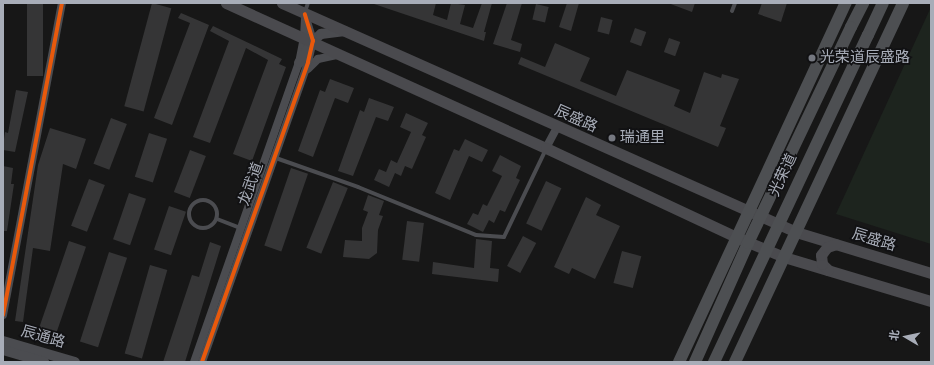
<!DOCTYPE html>
<html>
<head>
<meta charset="utf-8">
<style>
  body { margin:0 }
  #map { position:relative; width:934px; height:365px; overflow:hidden; background:#171717; font-family:Jost,"Noto Sans SC",sans-serif }
  div>[style] { position:absolute }
  .green>* { inset:0; background:#1d241e }
  .building>* { inset:0; background:#353536; transform-origin:0 0 }
  .service>* { height:4px; margin:-2px; padding:0 2px; transform-origin:2px; border-radius:2px; background:#4b4c50 }
  .service>.ring { margin:-2px; padding:0; box-sizing:content-box; background:none; border:4px solid #4b4c50; border-radius:50% }
  .minor>* { height:8px; margin:-4px; padding:0 4px; transform-origin:4px; border-radius:4px; background:#4b4c50 }
  .tertiary>* { height:10px; margin:-5px; padding:0 5px; transform-origin:5px; border-radius:5px; background:#4b4c50 }
  .secondary>* { height:11px; margin:-5.5px; padding:0 5.5px; transform-origin:5.5px; border-radius:5.5px; background:#4a4a4e }
  .primary>* { height:12px; margin:-6px; padding:0 6px; transform-origin:6px; border-radius:6px; background:#4d4f52 }
  .primary-bridge>* { height:12px; margin:-6px; padding:0 6px; transform-origin:6px; border-radius:6px; background:#4d4f52 }
  .cycleway>* { height:4px; margin:-2px; padding:0 2px; transform-origin:2px; border-radius:2px; background:#e8590c }
  .dots>* { width:11px; height:11px; translate:-50% -50%; box-sizing:border-box; border:2px solid #111113; border-radius:50% }
  span { translate:-50% -50%; white-space:nowrap; text-align:center; line-height:1.15; -webkit-text-stroke:3.5px #111113; paint-order:stroke }
  .poi-label { font-size:15px; color:#a8adb8 }
  .left { translate:0 -50%; text-align:left }
  .street-label { font-size:15px; color:#a8adb8 }
  .frame { position:absolute; inset:0; border:4px solid #a8adb8; pointer-events:none }
  .north { position:absolute; left:886px; top:317px; width:40px; height:40px; -webkit-text-stroke:3px #111113; paint-order:stroke; rotate:279deg; font-size:11px; font-weight:700; line-height:16px; text-align:center; color:#a8adb8 }
  .north::after { content:''; display:block; margin:auto; width:14px; height:18px; background:#a8adb8; clip-path:polygon(50% 0,100% 100%,50% 72%,0 100%) }
</style>
</head>
<body>
<div id="map">
  <div class="green">
    <i style="clip-path:polygon(931px 7px,931px 244px,836px 214px)"></i>
  </div>
  <div class="building">
    <i style="left:27px;top:3px;width:16px;height:73px"></i>
    <i style="left:152px;top:3px;width:20px;height:107px;rotate:15deg"></i>
    <i style="clip-path:polygon(371px 3px,436px 3px,433px 15px,447px 20px,451px 3px,465px 5px,460px 24px,473px 28px,482px 3px,492px 3px,484px 32px,486px 32px,484px 41px)"></i>
    <i style="clip-path:polygon(507px 3px,522px 3px,511px 40px,522px 44px,520px 52px,493px 44px)"></i>
    <i style="clip-path:polygon(567px 3px,579px 3px,571px 31px,559px 27px)"></i>
    <i style="clip-path:polygon(668px 3px,695px 3px,692px 12px)"></i>
    <i style="clip-path:polygon(762px 3px,787px 3px,781px 22px,758px 14px)"></i>
    <i style="left:536px;top:4px;width:13px;height:16px;rotate:13deg"></i>
    <i style="clip-path:polygon(181px 13px,209px 25px,172px 125px,154px 118px,190px 23px,178px 18px)"></i>
    <i style="left:601px;top:17px;width:12px;height:15px;rotate:14deg"></i>
    <i style="clip-path:polygon(213px 26px,282px 59px,279px 64px,286px 67px,252px 161px,233px 154px,268px 60px,246px 48px,210px 143px,193px 137px,229px 41px,210px 31px)"></i>
    <i style="left:635px;top:28px;width:12px;height:15px;rotate:20deg"></i>
    <i style="left:669px;top:38px;width:12px;height:15px;rotate:20deg"></i>
    <i style="clip-path:polygon(555px 43px,590px 58px,580px 81px,616px 96px,627px 70px,680px 90px,674px 106px,690px 113px,704px 72px,721px 78px,722px 74px,739px 79px,720px 126px,726px 128px,718px 147px,518px 64px,521px 57px,545px 67px)"></i>
    <i style="clip-path:polygon(330px 79px,354px 88px,348px 103px,335px 98px,313px 157px,298px 151px,320px 90px,325px 92px)"></i>
    <i style="clip-path:polygon(16px 90px,28px 92px,15px 152px,3px 150px,3px 146px,5px 132px,8px 133px)"></i>
    <i style="clip-path:polygon(369px 98px,394px 107px,388px 121px,376px 117px,353px 176px,338px 171px,360px 110px,364px 112px)"></i>
    <i style="clip-path:polygon(406px 113px,428px 123px,422px 135px,426px 137px,412px 169px,405px 166px,401px 176px,395px 173px,389px 187px,374px 180px,379px 169px,386px 172px,391px 160px,397px 163px,411px 132px,400px 127px)"></i>
    <i style="left:111px;top:118px;width:17px;height:49px;rotate:21deg"></i>
    <i style="clip-path:polygon(50px 128px,86px 139px,76px 169px,63px 164px,50px 251px,33px 248px,23px 322px,15px 321px,38px 165px)"></i>
    <i style="left:149px;top:133px;width:19px;height:46px;rotate:18deg"></i>
    <i style="clip-path:polygon(465px 139px,488px 150px,482px 162px,469px 156px,450px 200px,435px 193px,454px 149px,459px 151px)"></i>
    <i style="left:190px;top:150px;width:17px;height:45px;rotate:21deg"></i>
    <i style="clip-path:polygon(500px 155px,521px 166px,516px 178px,520px 180px,505px 212px,500px 210px,494px 223px,489px 220px,483px 232px,467px 224px,473px 213px,478px 215px,483px 204px,487px 206px,502px 176px,492px 171px)"></i>
    <i style="clip-path:polygon(3px 166px,13px 168px,11px 184px,14px 184px,7px 231px,3px 231px)"></i>
    <i style="left:291px;top:168px;width:18px;height:82px;rotate:19deg"></i>
    <i style="left:89px;top:179px;width:17px;height:50px;rotate:21deg"></i>
    <i style="left:546px;top:181px;width:17px;height:47px;rotate:25deg"></i>
    <i style="left:333px;top:182px;width:16px;height:71px;rotate:22deg"></i>
    <i style="left:129px;top:193px;width:18px;height:49px;rotate:19deg"></i>
    <i style="clip-path:polygon(368px 195px,384px 201px,379px 215px,383px 216px,378px 230px,377px 253px,369px 259px,343px 257px,345px 240px,362px 241px,362px 228px,368px 212px,363px 210px)"></i>
    <i style="clip-path:polygon(586px 197px,601px 205px,596px 215px,620px 226px,595px 279px,572px 268px,569px 274px,554px 267px)"></i>
    <i style="left:169px;top:206px;width:18px;height:46px;rotate:19deg"></i>
    <i style="left:407px;top:221px;width:17px;height:39px;rotate:7deg"></i>
    <i style="left:523px;top:236px;width:15px;height:34px;rotate:28deg"></i>
    <i style="clip-path:polygon(476px 239px,492px 241px,490px 268px,499px 269px,498px 282px,432px 274px,433px 262px,474px 268px)"></i>
    <i style="left:69px;top:241px;width:18px;height:93px;rotate:19deg"></i>
    <i style="clip-path:polygon(210px 242px,221px 246px,185px 362px,163px 362px,192px 275px,199px 277px)"></i>
    <i style="left:622px;top:251px;width:20px;height:33px;rotate:15deg"></i>
    <i style="left:109px;top:252px;width:19px;height:94px;rotate:18deg"></i>
    <i style="left:150px;top:265px;width:18px;height:92px;rotate:16deg"></i>
  </div>
  <div class="service">
    <i style="left:732px;top:11px;width:9px;rotate:-69deg"></i>
    <i style="left:305px;top:12px;width:9px;rotate:-72deg"></i>
    <i style="left:273px;top:157px;width:90px;rotate:19.4deg"></i>
    <i style="left:358px;top:187px;width:127px;rotate:22.1deg"></i>
    <i style="left:476px;top:235px;width:28px;rotate:4deg"></i>
    <i style="left:504px;top:237px;width:98px;rotate:-64.5deg"></i>
    <i class="ring" style="left:189px;top:200px;width:24px;height:24px"></i>
    <i style="left:217px;top:219px;width:26px;rotate:21deg"></i>
  </div>
  <div class="minor">
    <i style="left:308px;top:69px;width:14px;rotate:-45deg"></i>
    <i style="left:318px;top:59px;width:19px;rotate:-12deg"></i>
    <i style="left:546px;top:148px;width:24px;rotate:-62deg"></i>
    <i style="left:3px;top:315px;width:318px;rotate:-79.3deg"></i>
    <i style="left:194px;top:362px;width:317px;rotate:-70.7deg"></i>
    <i style="left:299px;top:63px;width:25px;rotate:-79deg"></i>
    <i style="left:304px;top:38px;width:22px;rotate:-87deg"></i>
    <i style="left:202px;top:362px;width:318px;rotate:-70.5deg"></i>
    <i style="left:308px;top:62px;width:22px;rotate:-77deg"></i>
    <i style="left:313px;top:41px;width:28px;rotate:-107deg"></i>
  </div>
  <div class="tertiary">
    <i style="left:299px;top:63px;width:26px;rotate:-58deg"></i>
    <i style="left:313px;top:41px;width:11px;rotate:-41deg"></i>
    <i style="left:321px;top:34px;width:24px;rotate:-7deg"></i>
    <i style="left:3px;top:341px;width:75px;rotate:16.3deg"></i>
    <i style="left:3px;top:350px;width:43px;rotate:16.3deg"></i>
  </div>
  <div class="secondary">
    <i style="left:226px;top:3px;width:351px;rotate:24.4deg"></i>
    <i style="left:546px;top:148px;width:210px;rotate:25.1deg"></i>
    <i style="left:736px;top:237px;width:52px;rotate:22.6deg"></i>
    <i style="left:784px;top:257px;width:153px;rotate:16.7deg"></i>
    <i style="left:282px;top:3px;width:563px;rotate:24.01deg"></i>
    <i style="left:796px;top:232px;width:141px;rotate:16.9deg"></i>
    <i style="left:828px;top:270px;width:8px;rotate:-135deg"></i>
    <i style="left:822px;top:264px;width:9px;rotate:-96deg"></i>
    <i style="left:821px;top:255px;width:10px;rotate:-53deg"></i>
    <i style="left:827px;top:247px;width:9px;rotate:-18deg"></i>
  </div>
  <div class="primary">
    <i style="left:851px;top:27px;width:27px;rotate:-63deg"></i>
    <i style="left:868px;top:35px;width:35px;rotate:-65deg"></i>
    <i style="left:679px;top:362px;width:396px;rotate:-65.1deg"></i>
    <i style="left:735px;top:362px;width:396px;rotate:-64.9deg"></i>
  </div>
  <div class="primary-bridge">
    <i style="left:695px;top:362px;width:130px;rotate:-66deg"></i>
    <i style="left:748px;top:243px;width:239px;rotate:-64.5deg"></i>
    <i style="left:714px;top:362px;width:361px;rotate:-64.8deg"></i>
  </div>
  <div class="cycleway">
    <i style="left:3px;top:315px;width:318px;rotate:-79.3deg"></i>
    <i style="left:202px;top:362px;width:318px;rotate:-70.5deg"></i>
    <i style="left:308px;top:62px;width:22px;rotate:-77deg"></i>
    <i style="left:313px;top:41px;width:28px;rotate:-107deg"></i>
  </div>
  <div class="dots">
    <i style="left:812px;top:58px;background:#757880"></i>
    <i style="left:612px;top:138px;background:#757880"></i>
  </div>
  <div class="poi-label">
    <span class="left" style="left:820px;top:58px">光荣道辰盛路</span>
    <span class="left" style="left:620px;top:138px">瑞通里</span>
  </div>
  <div class="street-label">
    <span style="left:576px;top:119px;rotate:24deg">辰盛路</span>
    <span style="left:783px;top:175px;rotate:-65deg">光荣道</span>
    <span style="left:251px;top:184px;rotate:-70deg">龙武道</span>
    <span style="left:874px;top:240px;rotate:17deg">辰盛路</span>
    <span style="left:43px;top:337px;rotate:16deg">辰通路</span>
  </div>
  <div class="frame"></div>
  <div class="north">北</div>
</div>
</body>
</html>
